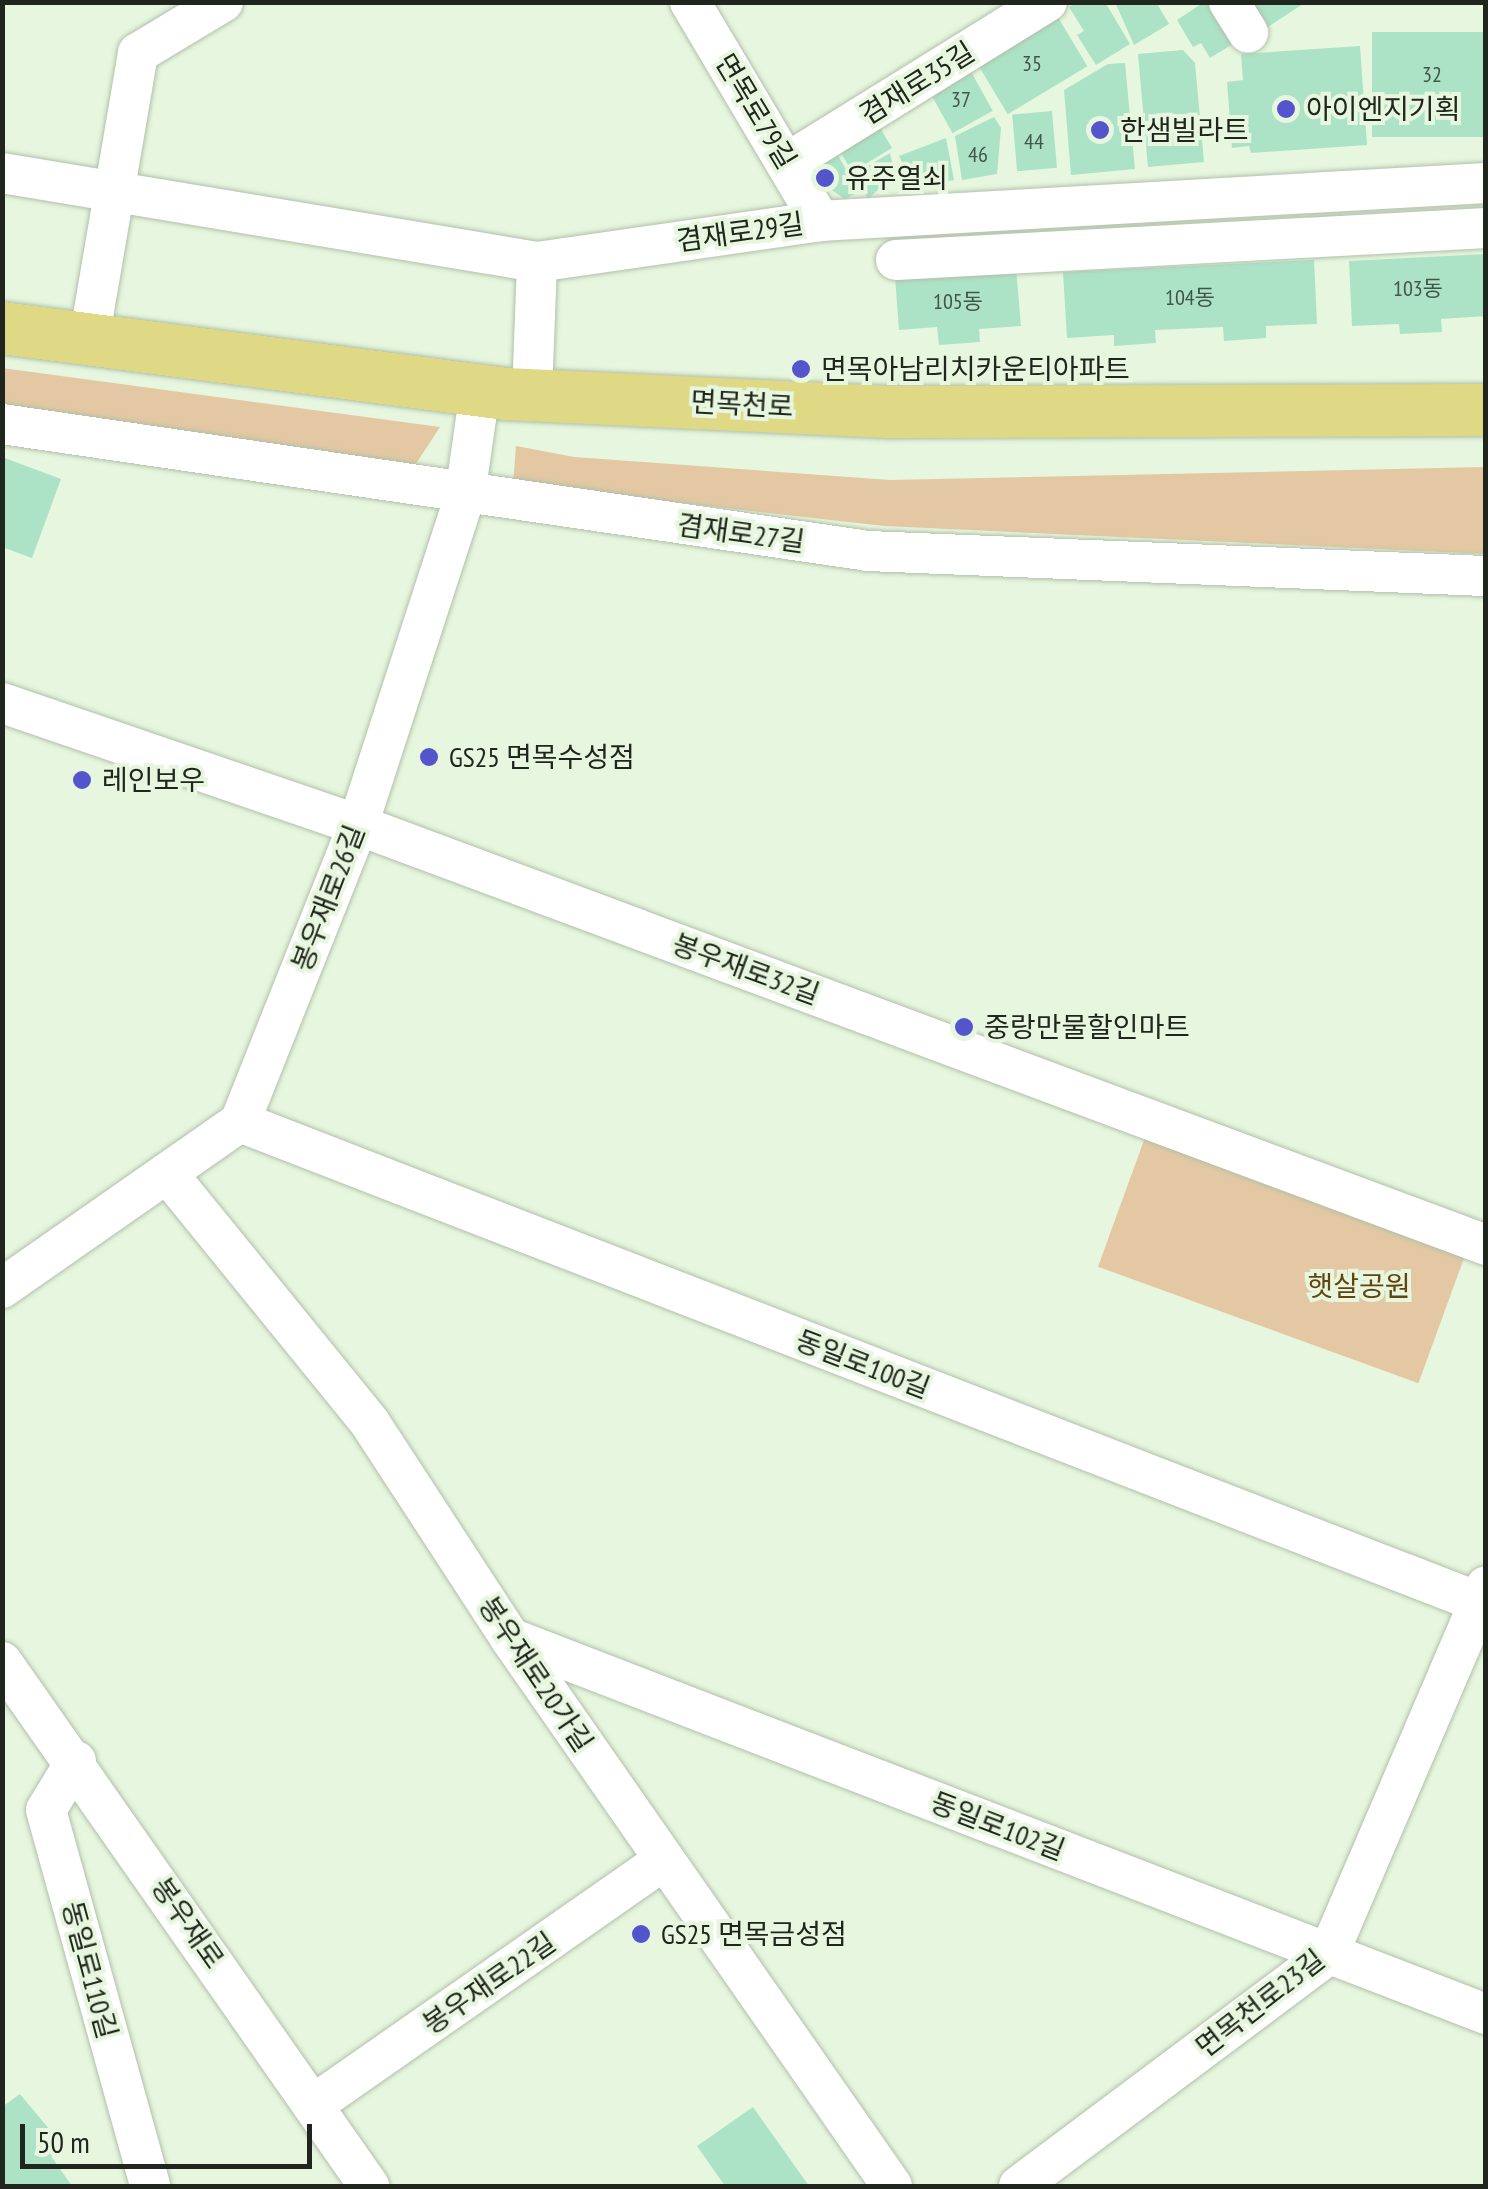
<!DOCTYPE html>
<html>
<head>
<meta charset="utf-8">
<style>
  body { margin:0 }
  #map { position:relative; width:1488px; height:2189px; overflow:hidden; background:#e7f6de; font-family:"PT Sans Narrow","Noto Sans KR",sans-serif }
  div>[style] { position:absolute }
  .green>* { inset:0; background:#e3c8a3; transform-origin:0 0 }
  .building>* { inset:0; background:#ace3c7; transform-origin:0 0 }
  .roads { filter:drop-shadow(0 0 2px #b1c0a9) drop-shadow(0 0 2px #b1c0a9) }
  .minor>* { height:40px; margin:-20px; padding:0 20px; transform-origin:20px; border-radius:20px; background:#fff }
  .major>* { height:52px; margin:-26px; padding:0 26px; transform-origin:26px; border-radius:26px; background:#dfd986 }
  .dots>* { width:28px; height:28px; translate:-50% -50%; box-sizing:border-box; border:5px solid #e7f6de; border-radius:50% }
  span { translate:-50% -50%; white-space:nowrap; text-align:center; line-height:1.15; -webkit-text-stroke:8px #e7f6de; paint-order:stroke }
  .number-label { font-size:22px; color:#435448 }
  .number-label span { -webkit-text-stroke-width:0 }
  .street-label { font-size:28px; color:#20251d }
  .poi-label { font-size:28px; color:#20251d }
  .left { translate:0 -50%; text-align:left }
  .park-label { font-size:28px; color:#64440e }
  .frame { position:absolute; inset:0; border:5px solid #20251d; pointer-events:none }
  .scale { position:absolute; left:20px; top:2124px; width:292px; height:45px; box-sizing:border-box; border:5px solid #20251d; border-top:0; padding-left:12px; font-size:30px; line-height:35px; white-space:nowrap; color:#20251d; -webkit-text-stroke:8px #e7f6de; paint-order:stroke }
</style>
</head>
<body>
<div id="map">
  <div class="green">
    <i style="clip-path:polygon(2px 368px,440px 427px,408px 476px,3px 408px)"></i>
    <i style="clip-path:polygon(516px 446px,574px 457px,890px 480px,1485px 467px,1485px 554px,884px 526px,513px 484px)"></i>
    <i style="left:1151px;top:1121px;width:341px;height:155px;rotate:20deg"></i>
  </div>
  <div class="building">
    <i style="clip-path:polygon(1077px 2px,1105px 2px,1130px 44px,1096px 65px,1077px 35px,1084px 31px,1069px 7px)"></i>
    <i style="clip-path:polygon(1115px 2px,1156px 2px,1169px 24px,1134px 45px)"></i>
    <i style="clip-path:polygon(1204px 2px,1226px 2px,1246px 36px,1210px 58px,1201px 43px,1193px 47px,1177px 20px)"></i>
    <i style="clip-path:polygon(1246px 2px,1306px 2px,1263px 30px)"></i>
    <i style="left:1056px;top:14px;width:61px;height:93px;rotate:59deg"></i>
    <i style="left:1486px;top:32px;width:105px;height:114px;rotate:90deg"></i>
    <i style="clip-path:polygon(1360px 46px,1367px 145px,1251px 153px,1249px 146px,1232px 148px,1227px 82px,1243px 80px,1241px 54px)"></i>
    <i style="clip-path:polygon(1183px 50px,1195px 63px,1204px 162px,1148px 167px,1138px 54px)"></i>
    <i style="clip-path:polygon(1125px 63px,1135px 169px,1071px 175px,1064px 90px,1108px 64px)"></i>
    <i style="left:969px;top:68px;width:49px;height:46px;rotate:61deg"></i>
    <i style="left:1052px;top:111px;width:57px;height:40px;rotate:85deg"></i>
    <i style="clip-path:polygon(994px 117px,1001px 128px,997px 174px,962px 180px,955px 136px)"></i>
    <i style="clip-path:polygon(879px 126px,892px 148px,852px 172px,834px 141px)"></i>
    <i style="clip-path:polygon(946px 138px,954px 180px,915px 187px,899px 156px)"></i>
    <i style="clip-path:polygon(835px 150px,859px 192px,845px 199px,827px 187px,819px 192px,804px 167px)"></i>
    <i style="clip-path:polygon(890px 153px,895px 174px,868px 199px,854px 174px)"></i>
    <i style="clip-path:polygon(1486px 254px,1486px 316px,1441px 319px,1442px 332px,1400px 334px,1399px 324px,1352px 326px,1349px 261px)"></i>
    <i style="clip-path:polygon(1314px 260px,1317px 324px,1266px 326px,1266px 338px,1224px 341px,1223px 327px,1155px 330px,1156px 343px,1114px 346px,1114px 335px,1067px 338px,1063px 272px)"></i>
    <i style="clip-path:polygon(1016px 268px,1021px 326px,979px 329px,980px 342px,939px 345px,937px 327px,899px 330px,895px 277px)"></i>
    <i style="clip-path:polygon(2px 457px,61px 479px,32px 558px,2px 547px)"></i>
    <i style="clip-path:polygon(20px 2094px,65px 2148px,51px 2156px,72px 2186px,2px 2186px,2px 2107px)"></i>
    <i style="clip-path:polygon(753px 2107px,809px 2186px,725px 2186px,697px 2146px)"></i>
  </div>
  <div class="roads">
    <div class="minor">
      <i style="left:690px;top:2px;width:255px;rotate:59.3deg"></i>
      <i style="left:1229px;top:2px;width:36px;rotate:58deg"></i>
      <i style="left:787px;top:163px;width:306px;rotate:-31.8deg"></i>
      <i style="left:2px;top:173px;width:542px;rotate:9.44deg"></i>
      <i style="left:537px;top:262px;width:286px;rotate:-8.2deg"></i>
      <i style="left:820px;top:221px;width:667px;rotate:-3.27deg"></i>
      <i style="left:896px;top:260px;width:591px;rotate:-3.1deg"></i>
      <i style="left:89px;top:340px;width:291px;rotate:-80.3deg"></i>
      <i style="left:138px;top:53px;width:99px;rotate:-31deg"></i>
      <i style="left:532px;top:394px;width:132px;rotate:-87.8deg"></i>
      <i style="left:2px;top:424px;width:875px;rotate:8.34deg"></i>
      <i style="left:868px;top:551px;width:619px;rotate:2.32deg"></i>
      <i style="left:2px;top:703px;width:376px;rotate:18.9deg"></i>
      <i style="left:358px;top:825px;width:1204px;rotate:20.42deg"></i>
      <i style="left:240px;top:1122px;width:1336px;rotate:21.19deg"></i>
      <i style="left:167px;top:1173px;width:322px;rotate:50.9deg"></i>
      <i style="left:370px;top:1423px;width:257px;rotate:56.9deg"></i>
      <i style="left:510px;top:1638px;width:668px;rotate:55.12deg"></i>
      <i style="left:2px;top:1288px;width:290px;rotate:-34.9deg"></i>
      <i style="left:240px;top:1122px;width:320px;rotate:-68.3deg"></i>
      <i style="left:358px;top:825px;width:347px;rotate:-72deg"></i>
      <i style="left:465px;top:495px;width:105px;rotate:-81.8deg"></i>
      <i style="left:510px;top:1638px;width:1046px;rotate:21.07deg"></i>
      <i style="left:2px;top:1662px;width:640px;rotate:54.99deg"></i>
      <i style="left:76px;top:1761px;width:57px;rotate:121.5deg"></i>
      <i style="left:46px;top:1810px;width:390px;rotate:74.5deg"></i>
      <i style="left:313px;top:2105px;width:428px;rotate:-34.9deg"></i>
      <i style="left:1019px;top:2186px;width:386px;rotate:-36.8deg"></i>
      <i style="left:1328px;top:1955px;width:401px;rotate:-66.8deg"></i>
    </div>
    <div class="major">
      <i style="left:2px;top:328px;width:508px;rotate:7.46deg"></i>
      <i style="left:506px;top:394px;width:387px;rotate:2.7deg"></i>
      <i style="left:893px;top:412px;width:593px;rotate:-0.19deg"></i>
    </div>
  </div>
  <div class="dots">
    <i style="left:1286px;top:109px;background:#5455cc"></i>
    <i style="left:1100px;top:130px;background:#5455cc"></i>
    <i style="left:825px;top:178px;background:#5455cc"></i>
    <i style="left:801px;top:369px;background:#5455cc"></i>
    <i style="left:429px;top:757px;background:#5455cc"></i>
    <i style="left:82px;top:780px;background:#5455cc"></i>
    <i style="left:964px;top:1027px;background:#5455cc"></i>
    <i style="left:641px;top:1934px;background:#5455cc"></i>
  </div>
  <div class="number-label">
    <span style="left:1032px;top:64px">35</span>
    <span style="left:1432px;top:75px">32</span>
    <span style="left:961px;top:100px">37</span>
    <span style="left:1034px;top:142px">44</span>
    <span style="left:978px;top:155px">46</span>
    <span style="left:1418px;top:289px">103동</span>
    <span style="left:1190px;top:298px">104동</span>
    <span style="left:958px;top:302px">105동</span>
  </div>
  <div class="street-label">
    <span style="left:917px;top:83px;rotate:-32deg">겸재로35길</span>
    <span style="left:756px;top:111px;rotate:59deg">면목로79길</span>
    <span style="left:740px;top:232px;rotate:-8deg">겸재로29길</span>
    <span style="left:742px;top:404px;rotate:3deg">면목천로</span>
    <span style="left:741px;top:533px;rotate:8deg">겸재로27길</span>
    <span style="left:328px;top:898px;rotate:-69deg">봉우재로26길</span>
    <span style="left:746px;top:969px;rotate:20deg">봉우재로32길</span>
    <span style="left:863px;top:1364px;rotate:21deg">동일로100길</span>
    <span style="left:536px;top:1674px;rotate:56deg">봉우재로20가길</span>
    <span style="left:998px;top:1826px;rotate:21deg">동일로102길</span>
    <span style="left:188px;top:1923px;rotate:55deg">봉우재로</span>
    <span style="left:90px;top:1970px;rotate:75deg">동일로110길</span>
    <span style="left:489px;top:1983px;rotate:-35deg">봉우재로22길</span>
    <span style="left:1260px;top:2003px;rotate:-38deg">면목천로23길</span>
  </div>
  <div class="poi-label">
    <span class="left" style="left:1306px;top:109px">아이엔지기획</span>
    <span class="left" style="left:1120px;top:130px">한샘빌라트</span>
    <span class="left" style="left:845px;top:178px">유주열쇠</span>
    <span class="left" style="left:821px;top:369px">면목아남리치카운티아파트</span>
    <span class="left" style="left:449px;top:757px">GS25 면목수성점</span>
    <span class="left" style="left:102px;top:780px">레인보우</span>
    <span class="left" style="left:984px;top:1027px">중랑만물할인마트</span>
    <span class="left" style="left:661px;top:1934px">GS25 면목금성점</span>
  </div>
  <div class="park-label">
    <span style="left:1359px;top:1286px">햇살공원</span>
  </div>
  <div class="frame"></div>
  <div class="scale">50 m</div>
</div>
</body>
</html>
